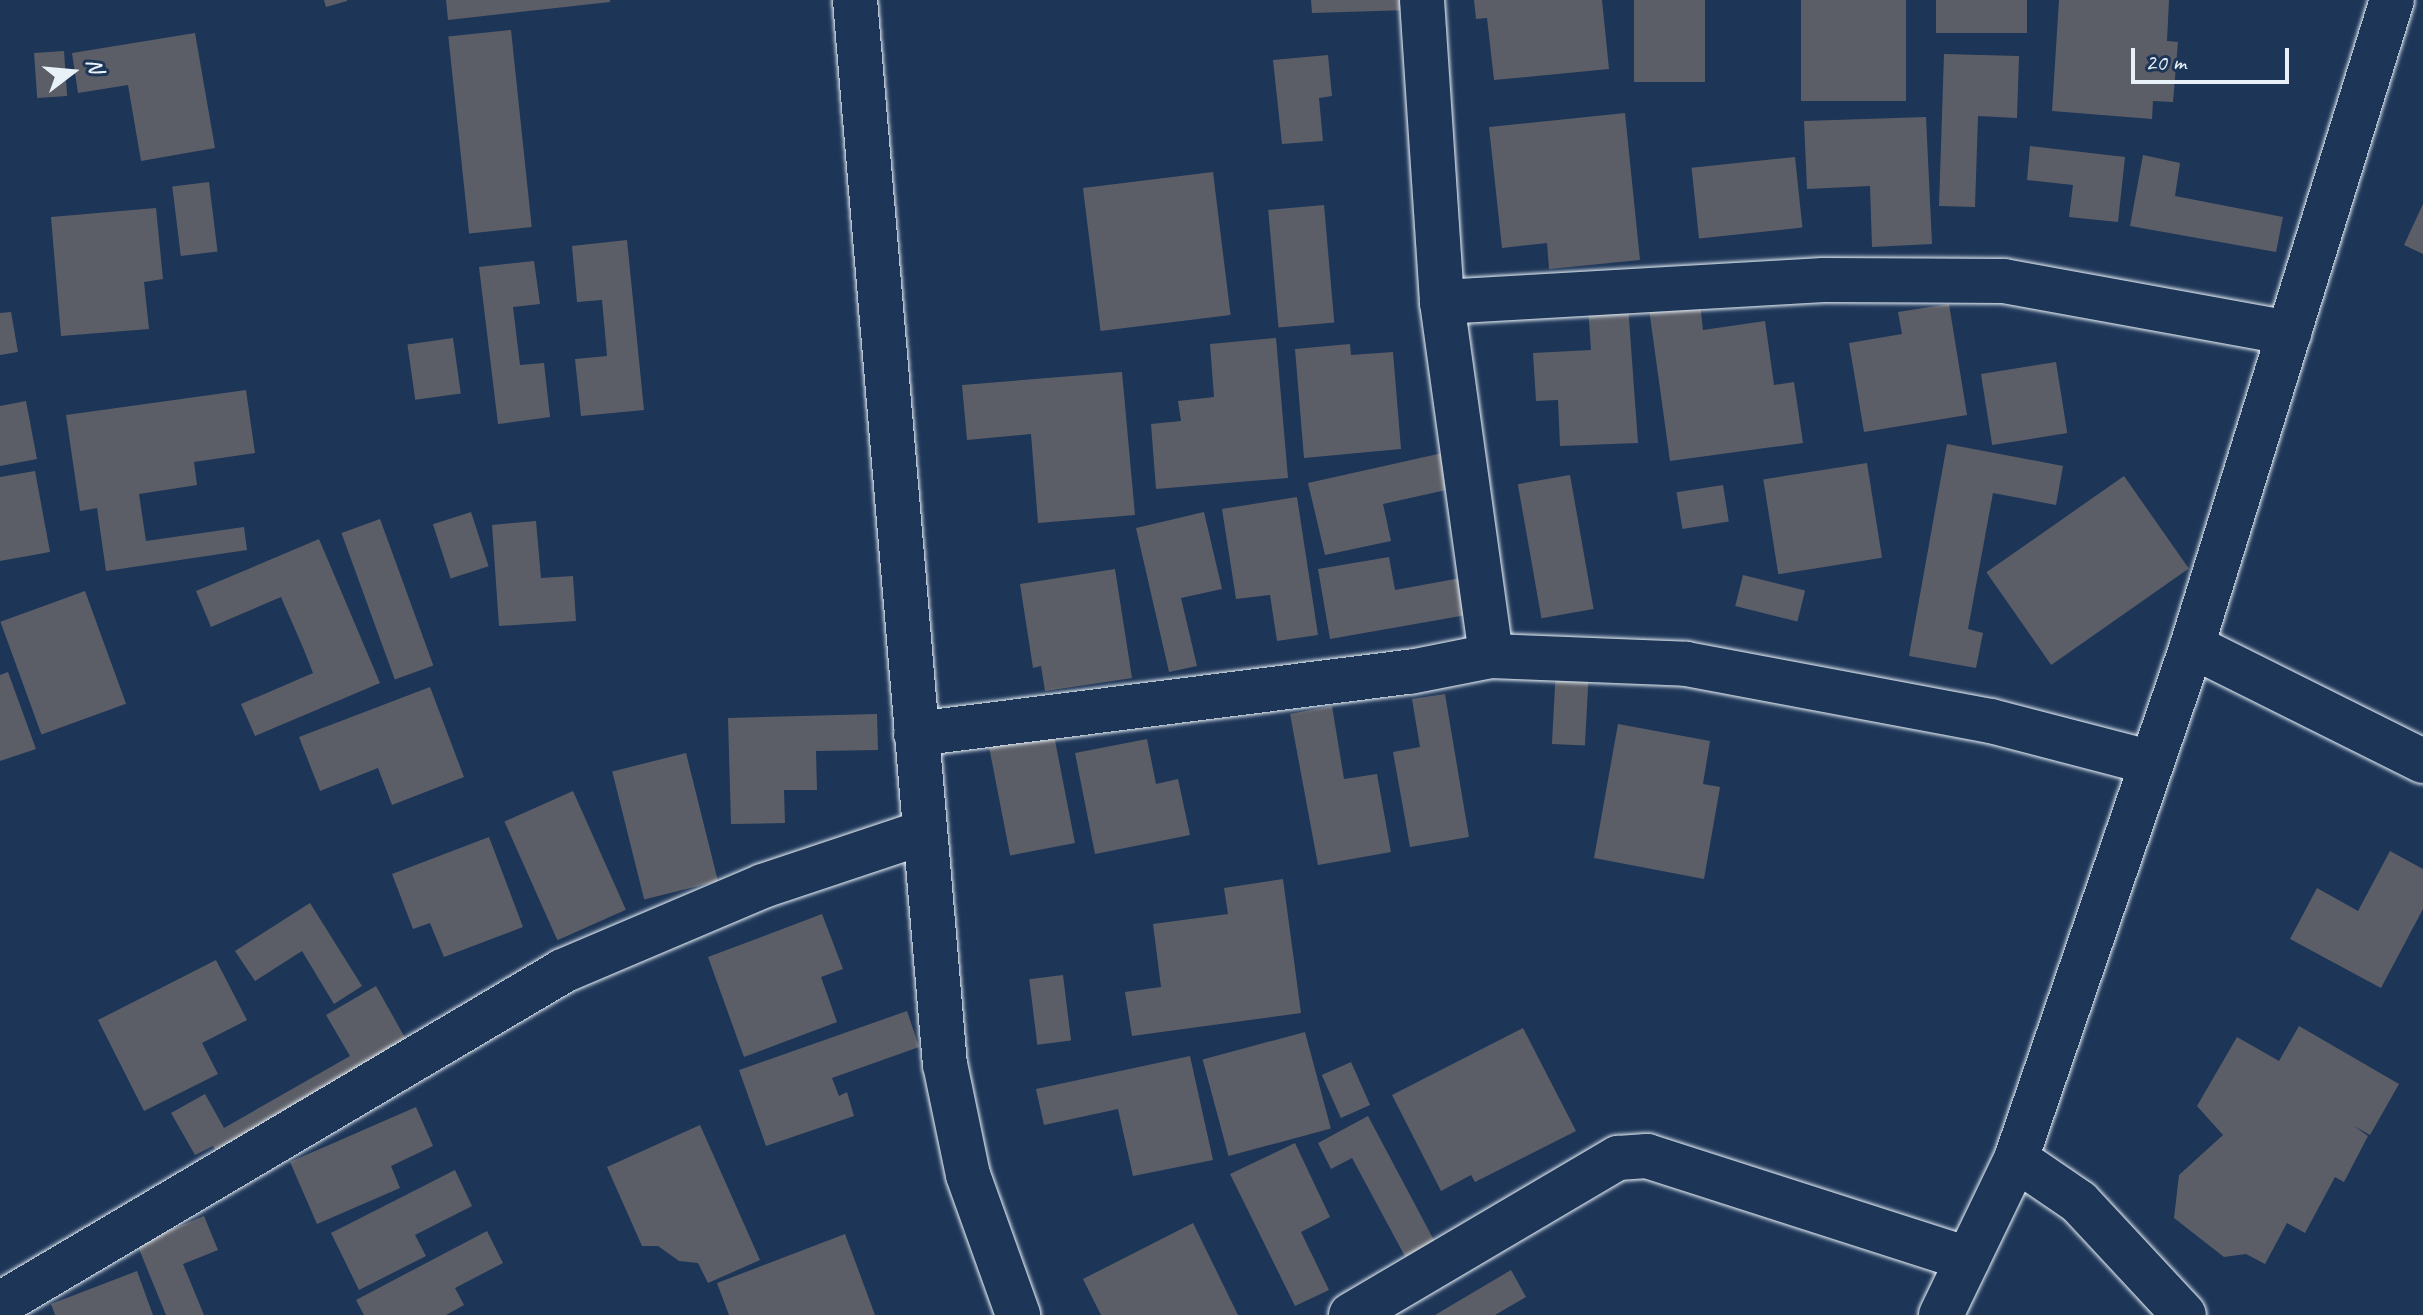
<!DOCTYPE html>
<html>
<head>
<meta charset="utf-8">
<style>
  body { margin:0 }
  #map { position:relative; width:2423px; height:1315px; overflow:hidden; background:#1d3557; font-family:Caveat,sans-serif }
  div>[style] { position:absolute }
  .building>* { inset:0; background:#5c5e67; transform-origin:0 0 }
  .roads { filter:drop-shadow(0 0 2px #e8f1f8) drop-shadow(0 0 2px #e8f1f8) }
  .minor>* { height:44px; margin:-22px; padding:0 22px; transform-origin:22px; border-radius:22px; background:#1d3557 }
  span { translate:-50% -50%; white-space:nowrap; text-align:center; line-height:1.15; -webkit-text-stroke:7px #1d3557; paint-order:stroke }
  .north { position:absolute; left:32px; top:32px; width:80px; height:80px; -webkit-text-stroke:6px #1d3557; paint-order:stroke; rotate:74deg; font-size:22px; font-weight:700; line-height:32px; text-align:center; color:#e8f1f8 }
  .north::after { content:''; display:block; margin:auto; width:28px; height:36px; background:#e8f1f8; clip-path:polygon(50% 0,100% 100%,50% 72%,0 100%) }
  .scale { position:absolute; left:2131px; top:48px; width:158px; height:36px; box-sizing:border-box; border:4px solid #e8f1f8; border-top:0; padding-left:10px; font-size:24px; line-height:28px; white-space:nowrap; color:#e8f1f8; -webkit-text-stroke:6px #1d3557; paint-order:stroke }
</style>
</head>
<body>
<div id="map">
  <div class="building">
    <i style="clip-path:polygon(324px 0,347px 0,347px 1px,326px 7px)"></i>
    <i style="clip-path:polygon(446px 0,610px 0,610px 2px,448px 20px)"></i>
    <i style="clip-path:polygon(1311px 0,1410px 0,1410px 10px,1312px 13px)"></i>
    <i style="clip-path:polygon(1474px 0,1602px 0,1609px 69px,1494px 80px,1487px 18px,1476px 19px)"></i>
    <i style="left:1634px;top:0;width:71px;height:82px"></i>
    <i style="left:1801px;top:0;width:105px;height:101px"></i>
    <i style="left:1936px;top:0;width:91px;height:33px"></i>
    <i style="clip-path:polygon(2059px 0,2169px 0,2167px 41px,2178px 42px,2173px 102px,2153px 101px,2152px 119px,2052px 111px)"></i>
    <i style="left:511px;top:30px;width:198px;height:63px;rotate:84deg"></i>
    <i style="clip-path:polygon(195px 33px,215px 148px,141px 161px,128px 85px,78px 93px,72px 53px)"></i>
    <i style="left:64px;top:51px;width:45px;height:30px;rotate:86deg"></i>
    <i style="clip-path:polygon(1944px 54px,2019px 56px,2017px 118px,1978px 116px,1975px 207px,1939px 206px)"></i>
    <i style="clip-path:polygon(1328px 55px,1332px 96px,1319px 98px,1323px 141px,1282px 144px,1273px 60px)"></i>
    <i style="clip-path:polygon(1625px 113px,1640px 260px,1549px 269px,1547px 243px,1502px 248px,1489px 127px)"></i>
    <i style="clip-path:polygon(1926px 117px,1932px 244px,1872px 247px,1870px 186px,1807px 189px,1804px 121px)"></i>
    <i style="clip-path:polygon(2030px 146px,2125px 157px,2118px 222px,2069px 217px,2073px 185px,2027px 180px)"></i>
    <i style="clip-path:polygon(2143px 155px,2180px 163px,2175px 196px,2283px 217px,2276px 252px,2130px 226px)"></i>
    <i style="left:1795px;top:157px;width:71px;height:104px;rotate:84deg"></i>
    <i style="left:1213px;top:172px;width:144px;height:131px;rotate:83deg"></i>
    <i style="left:209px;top:182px;width:70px;height:37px;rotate:83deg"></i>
    <i style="clip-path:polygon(2423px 204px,2423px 254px,2404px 245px)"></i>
    <i style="left:1324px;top:205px;width:118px;height:56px;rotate:85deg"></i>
    <i style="clip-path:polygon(156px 208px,163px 279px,144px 282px,149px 329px,61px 336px,51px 217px)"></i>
    <i style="clip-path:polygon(627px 240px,644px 410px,581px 416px,575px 359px,607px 356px,602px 300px,577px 302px,572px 246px)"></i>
    <i style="clip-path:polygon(534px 261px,540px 304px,513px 307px,520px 365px,544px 363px,550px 417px,498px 424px,479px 267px)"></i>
    <i style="clip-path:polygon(1700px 303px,1703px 330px,1765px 321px,1774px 385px,1794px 382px,1803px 443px,1670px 461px,1649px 309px)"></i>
    <i style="clip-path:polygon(1949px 304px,1967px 415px,1864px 432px,1849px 343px,1902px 334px,1898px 312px)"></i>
    <i style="clip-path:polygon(1628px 305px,1638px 443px,1560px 446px,1558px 400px,1536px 401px,1533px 353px,1591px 350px,1588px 307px)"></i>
    <i style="clip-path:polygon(11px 312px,18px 352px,0 355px,0 313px)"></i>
    <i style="left:453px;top:338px;width:56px;height:46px;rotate:82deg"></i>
    <i style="clip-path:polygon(1276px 338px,1288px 478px,1156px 489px,1151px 424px,1181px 421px,1178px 401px,1214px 397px,1210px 344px)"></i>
    <i style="clip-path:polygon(1350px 344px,1351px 355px,1393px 352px,1401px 449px,1304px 458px,1295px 349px)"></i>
    <i style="left:2056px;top:362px;width:72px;height:76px;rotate:81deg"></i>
    <i style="clip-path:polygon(1122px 372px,1135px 515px,1038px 523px,1031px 434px,967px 440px,962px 385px)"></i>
    <i style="clip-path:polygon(246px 390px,255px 453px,194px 462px,197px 485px,139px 494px,146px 541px,244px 527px,247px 550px,106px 571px,97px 508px,80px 511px,66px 415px)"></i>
    <i style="clip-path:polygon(26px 401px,37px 459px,0 466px,0 406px)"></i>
    <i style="clip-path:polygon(1947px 444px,2063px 466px,2056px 505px,1993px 493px,1968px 629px,1983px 633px,1976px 668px,1909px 656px)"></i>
    <i style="clip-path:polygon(1447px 452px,1455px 488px,1383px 504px,1391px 541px,1325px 555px,1308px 483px)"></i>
    <i style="left:1867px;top:463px;width:96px;height:105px;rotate:81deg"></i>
    <i style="clip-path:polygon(35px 471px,50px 552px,0 561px,0 477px)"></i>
    <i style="left:1570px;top:475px;width:136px;height:53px;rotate:80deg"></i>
    <i style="left:2124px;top:476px;width:113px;height:168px;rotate:55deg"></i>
    <i style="left:1723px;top:485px;width:37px;height:47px;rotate:81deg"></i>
    <i style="clip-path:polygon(1297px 497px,1318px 635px,1277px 641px,1270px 595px,1236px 599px,1222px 509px)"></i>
    <i style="left:471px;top:512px;width:57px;height:40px;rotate:72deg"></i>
    <i style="clip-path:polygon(1204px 512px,1222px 589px,1181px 598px,1197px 666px,1169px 672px,1136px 528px)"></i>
    <i style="left:380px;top:519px;width:156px;height:41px;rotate:70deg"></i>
    <i style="clip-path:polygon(536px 521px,541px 578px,573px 576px,576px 621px,499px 626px,492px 525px)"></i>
    <i style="clip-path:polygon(319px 539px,380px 683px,255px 736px,241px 704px,313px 673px,304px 650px,281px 597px,211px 627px,196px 591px)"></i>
    <i style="clip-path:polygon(1389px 557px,1395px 590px,1466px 577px,1472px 614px,1330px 639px,1318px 569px)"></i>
    <i style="clip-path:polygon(1115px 569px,1132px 678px,1045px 691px,1041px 666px,1033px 668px,1020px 584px)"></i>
    <i style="left:1743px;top:575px;width:64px;height:32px;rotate:14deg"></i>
    <i style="left:85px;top:591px;width:120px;height:90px;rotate:70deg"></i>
    <i style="left:1556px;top:667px;width:33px;height:77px;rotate:3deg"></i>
    <i style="clip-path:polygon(8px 672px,36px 749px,0 761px,0 675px)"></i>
    <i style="clip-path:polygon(430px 687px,464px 777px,392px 805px,378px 768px,320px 791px,299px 737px)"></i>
    <i style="clip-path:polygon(1445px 694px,1469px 837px,1410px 847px,1393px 752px,1420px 747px,1412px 699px)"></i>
    <i style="clip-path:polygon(1332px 706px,1344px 779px,1377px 774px,1391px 852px,1318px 865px,1290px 714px)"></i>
    <i style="clip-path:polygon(877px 714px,878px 750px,816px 751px,817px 790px,784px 790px,785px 823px,731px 824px,728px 718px)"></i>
    <i style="clip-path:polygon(1618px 724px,1710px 741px,1703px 784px,1720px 787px,1704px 879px,1594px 858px)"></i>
    <i style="left:1053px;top:730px;width:115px;height:66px;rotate:79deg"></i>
    <i style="clip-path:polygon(1147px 739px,1156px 784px,1178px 779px,1190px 835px,1095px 854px,1075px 753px)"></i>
    <i style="left:686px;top:753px;width:132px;height:76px;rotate:76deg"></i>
    <i style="left:573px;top:791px;width:130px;height:75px;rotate:66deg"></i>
    <i style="clip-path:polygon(489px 837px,523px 927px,444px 957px,430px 923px,413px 929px,392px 874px)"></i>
    <i style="clip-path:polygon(2390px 851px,2423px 869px,2423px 909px,2381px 988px,2290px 939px,2317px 888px,2358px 911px)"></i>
    <i style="clip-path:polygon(1283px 879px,1301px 1013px,1132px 1036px,1125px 992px,1161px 987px,1153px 924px,1228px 914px,1224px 888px)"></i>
    <i style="clip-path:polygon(310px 903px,362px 986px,334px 1004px,302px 951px,255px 981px,235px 951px)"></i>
    <i style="clip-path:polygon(822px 914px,843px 969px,821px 977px,837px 1022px,744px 1057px,708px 957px)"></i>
    <i style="clip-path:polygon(216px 960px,247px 1020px,202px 1043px,218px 1074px,144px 1111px,98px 1020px)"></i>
    <i style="left:1063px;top:975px;width:66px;height:34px;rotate:83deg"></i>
    <i style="clip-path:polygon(376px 986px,413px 1052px,222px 1160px,213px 1146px,195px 1155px,171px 1113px,205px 1094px,224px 1128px,350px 1056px,326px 1015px)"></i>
    <i style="clip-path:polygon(907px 1011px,919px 1047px,832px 1078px,839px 1096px,847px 1092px,854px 1116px,766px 1146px,739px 1070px)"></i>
    <i style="clip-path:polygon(2299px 1026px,2399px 1084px,2370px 1135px,2354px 1126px,2368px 1136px,2344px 1182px,2335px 1177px,2305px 1233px,2287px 1223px,2265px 1264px,2246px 1254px,2224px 1257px,2174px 1218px,2179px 1175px,2223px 1135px,2197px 1106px,2237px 1037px,2279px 1061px)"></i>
    <i style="clip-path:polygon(1523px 1028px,1576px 1131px,1475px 1182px,1471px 1175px,1441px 1191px,1392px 1095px)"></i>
    <i style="left:1305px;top:1032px;width:100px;height:106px;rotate:75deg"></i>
    <i style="clip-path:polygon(1190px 1056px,1213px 1160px,1133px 1176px,1118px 1109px,1044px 1125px,1036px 1089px)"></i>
    <i style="left:1351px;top:1062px;width:47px;height:32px;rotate:66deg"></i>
    <i style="clip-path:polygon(416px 1107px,433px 1146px,391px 1166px,400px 1188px,317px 1224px,290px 1162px)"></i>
    <i style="clip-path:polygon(1368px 1116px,1436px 1244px,1407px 1260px,1352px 1158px,1331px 1169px,1318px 1143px)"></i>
    <i style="clip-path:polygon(700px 1125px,760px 1260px,708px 1283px,698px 1263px,679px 1261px,658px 1246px,642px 1246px,607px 1167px)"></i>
    <i style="clip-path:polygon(1295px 1143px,1330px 1217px,1301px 1232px,1329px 1290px,1295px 1306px,1230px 1174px)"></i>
    <i style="clip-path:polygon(455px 1170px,472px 1206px,415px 1235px,426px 1256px,359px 1290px,331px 1233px)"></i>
    <i style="clip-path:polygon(204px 1216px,218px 1250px,183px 1264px,204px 1315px,166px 1315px,137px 1244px)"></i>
    <i style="clip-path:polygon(1193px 1223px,1238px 1315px,1101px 1315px,1083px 1279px)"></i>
    <i style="clip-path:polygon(487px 1231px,503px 1263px,455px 1288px,464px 1305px,446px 1315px,364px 1315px,356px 1300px)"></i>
    <i style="clip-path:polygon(845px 1234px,875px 1315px,729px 1315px,717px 1283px)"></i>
    <i style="clip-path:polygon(1511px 1270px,1526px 1297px,1495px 1315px,1435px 1315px)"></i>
    <i style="clip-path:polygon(137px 1271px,153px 1315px,55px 1315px,51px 1304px)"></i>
  </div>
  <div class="roads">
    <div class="minor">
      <i style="left:855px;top:0;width:1068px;rotate:85.17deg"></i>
      <i style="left:945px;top:1064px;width:113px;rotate:78.3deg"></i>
      <i style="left:968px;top:1175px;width:149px;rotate:70.3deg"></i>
      <i style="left:1422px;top:0;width:303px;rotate:86.2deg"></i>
      <i style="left:1442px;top:302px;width:357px;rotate:82.1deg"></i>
      <i style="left:1442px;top:302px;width:382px;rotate:-3.3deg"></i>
      <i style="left:1823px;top:280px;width:181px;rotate:0.3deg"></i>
      <i style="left:2004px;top:281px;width:290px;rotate:10.3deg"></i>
      <i style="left:2192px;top:646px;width:258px;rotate:26.5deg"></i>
      <i style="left:916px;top:734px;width:498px;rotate:-7.2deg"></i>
      <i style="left:1410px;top:672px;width:83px;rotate:-11.2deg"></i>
      <i style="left:1491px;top:656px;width:195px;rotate:2.3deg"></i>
      <i style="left:1686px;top:664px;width:310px;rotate:10.6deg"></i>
      <i style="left:1991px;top:721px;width:162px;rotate:14.6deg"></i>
      <i style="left:2016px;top:1159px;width:76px;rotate:34.3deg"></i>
      <i style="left:2079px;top:1202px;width:154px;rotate:47.1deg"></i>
      <i style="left:0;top:1304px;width:654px;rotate:-30.6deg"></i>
      <i style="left:563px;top:971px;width:217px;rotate:-23deg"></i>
      <i style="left:763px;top:886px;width:170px;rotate:-18.5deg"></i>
      <i style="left:1351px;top:1315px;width:310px;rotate:-30.5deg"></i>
      <i style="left:1618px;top:1158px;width:29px;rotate:-4deg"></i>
      <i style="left:1647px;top:1156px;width:337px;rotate:17.8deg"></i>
      <i style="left:1941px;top:1315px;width:173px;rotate:-64.3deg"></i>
      <i style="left:2016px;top:1159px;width:542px;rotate:-71.06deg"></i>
      <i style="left:2192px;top:646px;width:676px;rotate:-72.8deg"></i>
    </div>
  </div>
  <div class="north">N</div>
  <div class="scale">20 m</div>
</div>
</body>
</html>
